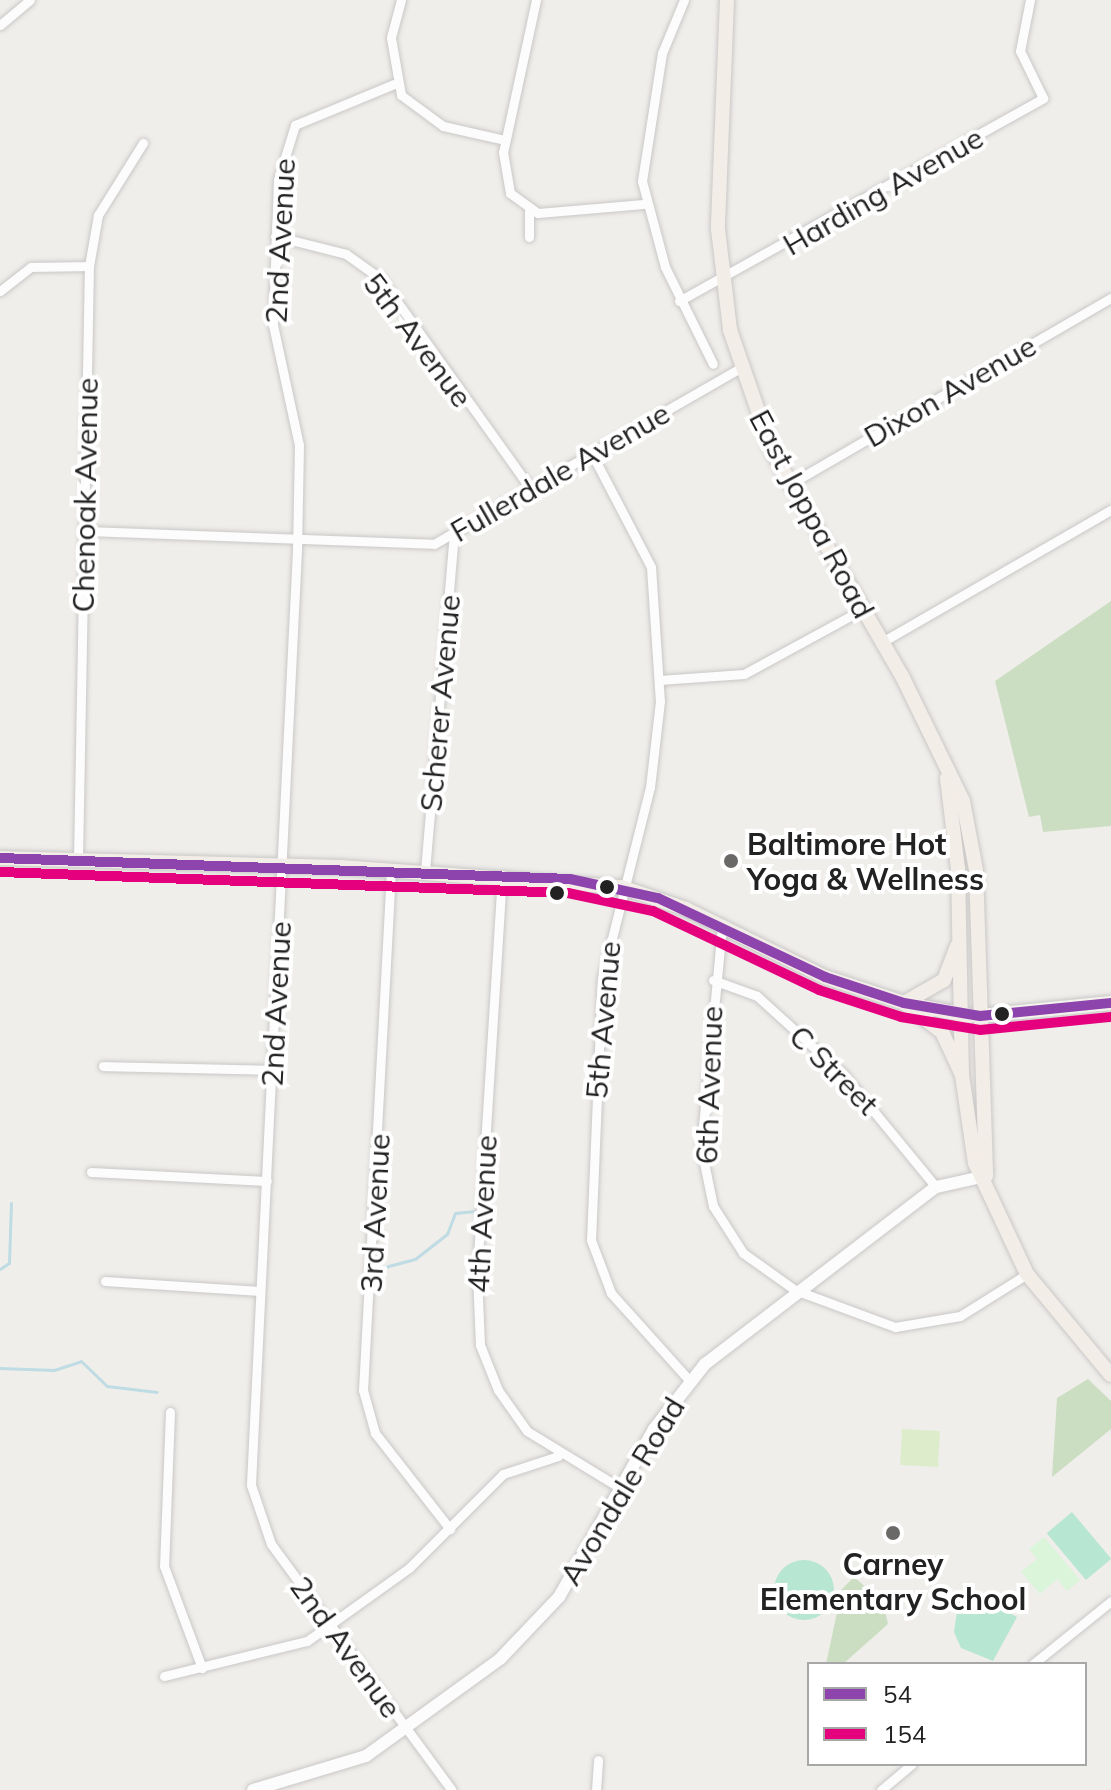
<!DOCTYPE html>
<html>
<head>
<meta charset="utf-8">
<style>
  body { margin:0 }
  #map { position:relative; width:1111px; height:1790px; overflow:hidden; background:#f0eeeb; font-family:Mulish,sans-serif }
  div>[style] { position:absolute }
  .grass>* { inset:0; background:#ddeccb; transform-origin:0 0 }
  .forest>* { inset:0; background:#cbdec1 }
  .park>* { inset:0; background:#daf5da }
  .pitch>* { inset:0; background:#b7e6d2; transform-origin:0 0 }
  .round { border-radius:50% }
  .stream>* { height:3px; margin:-1.5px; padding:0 1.5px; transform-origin:1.5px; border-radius:1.5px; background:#bfdbe3 }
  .roads { filter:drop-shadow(0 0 2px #c9c8c7) drop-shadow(0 0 2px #c9c8c7) }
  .minor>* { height:9px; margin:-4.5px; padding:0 4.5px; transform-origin:4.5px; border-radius:4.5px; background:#fdfcfc }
  .tertiary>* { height:12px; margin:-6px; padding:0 6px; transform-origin:6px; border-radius:6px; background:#fdfcfc }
  .secondary>* { height:14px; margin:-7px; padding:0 7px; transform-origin:7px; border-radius:7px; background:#f4f4ed }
  .primary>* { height:14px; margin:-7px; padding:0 7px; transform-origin:7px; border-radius:7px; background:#f3ede7 }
  .bus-1>* { height:10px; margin:-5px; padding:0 5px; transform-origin:5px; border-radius:5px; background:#8e44ad }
  .bus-2>* { height:10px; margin:-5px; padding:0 5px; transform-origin:5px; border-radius:5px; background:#e5007d }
  .dots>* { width:22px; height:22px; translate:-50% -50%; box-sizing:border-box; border:4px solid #fff; border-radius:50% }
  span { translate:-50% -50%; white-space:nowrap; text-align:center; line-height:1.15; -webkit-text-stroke:8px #fff; paint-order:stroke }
  .street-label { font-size:30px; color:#222 }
  .poi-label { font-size:30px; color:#222; font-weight:700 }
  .left { translate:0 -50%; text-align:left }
  .legend { position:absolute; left:807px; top:1662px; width:280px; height:104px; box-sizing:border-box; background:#fff; border:2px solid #a7a7a7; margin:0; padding:10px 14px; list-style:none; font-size:24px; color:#222 }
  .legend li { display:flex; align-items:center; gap:16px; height:40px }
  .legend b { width:40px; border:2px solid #a7a7a7 }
</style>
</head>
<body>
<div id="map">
  <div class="grass">
    <i style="left:902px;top:1429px;width:38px;height:36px;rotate:3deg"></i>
  </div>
  <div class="forest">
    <i style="clip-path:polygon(1111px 601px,1111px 826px,1043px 832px,1040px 815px,1029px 817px,995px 681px)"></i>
    <i style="clip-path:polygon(1088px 1379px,1111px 1401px,1111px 1429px,1052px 1477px,1057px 1398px)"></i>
    <i style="clip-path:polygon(854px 1577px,883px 1602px,888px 1624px,843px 1664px,826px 1664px,842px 1589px)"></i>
  </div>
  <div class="park">
    <i style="clip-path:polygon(1044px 1537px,1080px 1580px,1067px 1591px,1057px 1579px,1040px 1594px,1021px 1572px,1037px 1559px,1029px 1549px)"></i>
  </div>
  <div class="pitch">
    <i style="left:1072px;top:1512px;width:61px;height:33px;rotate:50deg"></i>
    <i class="round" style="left:774px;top:1560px;width:60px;height:60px"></i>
    <i style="clip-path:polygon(974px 1595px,1017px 1617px,993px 1661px,961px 1648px,954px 1632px,957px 1611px)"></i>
  </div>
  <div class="stream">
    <i style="left:381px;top:1268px;width:35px;rotate:-15deg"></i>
    <i style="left:415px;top:1259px;width:41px;rotate:-38deg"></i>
    <i style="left:447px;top:1234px;width:22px;rotate:-69deg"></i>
    <i style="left:455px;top:1213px;width:20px;rotate:-6deg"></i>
    <i style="left:0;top:1269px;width:11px;rotate:-34deg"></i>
    <i style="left:9px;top:1263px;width:60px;rotate:-88.1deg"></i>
    <i style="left:0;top:1368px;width:54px;rotate:2.1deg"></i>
    <i style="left:54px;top:1370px;width:28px;rotate:-18deg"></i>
    <i style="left:81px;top:1361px;width:36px;rotate:44deg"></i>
    <i style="left:107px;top:1386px;width:50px;rotate:6.8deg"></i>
  </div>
  <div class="roads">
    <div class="minor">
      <i style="left:401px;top:0;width:39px;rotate:105deg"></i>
      <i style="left:391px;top:38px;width:58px;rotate:80deg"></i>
      <i style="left:401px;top:95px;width:52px;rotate:36.4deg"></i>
      <i style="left:443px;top:126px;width:64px;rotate:12.7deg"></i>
      <i style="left:536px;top:0;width:156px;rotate:102.2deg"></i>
      <i style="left:503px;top:152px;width:42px;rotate:80.3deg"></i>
      <i style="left:510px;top:193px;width:34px;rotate:36deg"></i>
      <i style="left:538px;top:213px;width:106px;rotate:-4.9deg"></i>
      <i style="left:684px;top:0;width:57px;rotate:112.5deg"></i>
      <i style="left:662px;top:53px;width:130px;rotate:98.9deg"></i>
      <i style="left:642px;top:181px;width:89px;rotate:75deg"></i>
      <i style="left:665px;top:267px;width:108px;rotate:63.7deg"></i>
      <i style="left:0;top:25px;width:39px;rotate:-40deg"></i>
      <i style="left:394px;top:84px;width:107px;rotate:157.5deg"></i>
      <i style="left:295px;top:125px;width:58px;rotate:107.2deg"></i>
      <i style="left:278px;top:180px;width:145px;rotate:92deg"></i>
      <i style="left:273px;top:325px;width:123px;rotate:77.8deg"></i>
      <i style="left:299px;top:445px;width:105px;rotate:91.1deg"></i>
      <i style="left:297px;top:550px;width:936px;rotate:92.82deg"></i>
      <i style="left:251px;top:1485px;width:62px;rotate:71.3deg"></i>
      <i style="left:271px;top:1544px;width:305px;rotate:53.7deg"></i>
      <i style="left:275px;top:236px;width:73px;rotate:14.2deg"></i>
      <i style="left:346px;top:254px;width:43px;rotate:35.5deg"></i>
      <i style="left:381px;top:279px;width:258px;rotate:54.5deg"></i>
      <i style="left:529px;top:237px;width:26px;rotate:-90deg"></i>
      <i style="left:0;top:291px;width:39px;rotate:-38deg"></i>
      <i style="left:31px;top:267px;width:58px;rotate:-1deg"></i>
      <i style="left:679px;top:301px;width:417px;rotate:-29.1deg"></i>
      <i style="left:1043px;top:98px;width:52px;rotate:-116.1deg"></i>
      <i style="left:1020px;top:51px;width:52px;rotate:-78.9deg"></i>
      <i style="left:592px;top:454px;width:127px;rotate:62.4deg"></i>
      <i style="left:651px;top:567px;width:134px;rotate:86.2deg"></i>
      <i style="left:660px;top:701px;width:87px;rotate:96.6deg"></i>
      <i style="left:650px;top:787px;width:197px;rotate:104.1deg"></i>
      <i style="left:602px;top:978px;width:262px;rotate:92.4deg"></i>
      <i style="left:591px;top:1240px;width:57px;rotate:69.3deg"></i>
      <i style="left:611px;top:1293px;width:117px;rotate:48.1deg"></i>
      <i style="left:790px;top:484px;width:371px;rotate:-30.1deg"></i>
      <i style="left:85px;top:531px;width:349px;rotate:2.1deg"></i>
      <i style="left:434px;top:544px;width:353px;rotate:-29.9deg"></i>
      <i style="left:882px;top:642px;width:264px;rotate:-30deg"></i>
      <i style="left:659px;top:680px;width:85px;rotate:-4deg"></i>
      <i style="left:744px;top:674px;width:136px;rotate:-28.6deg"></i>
      <i style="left:78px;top:859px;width:593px;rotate:-88.94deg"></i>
      <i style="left:89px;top:266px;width:52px;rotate:-80deg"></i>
      <i style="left:98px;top:215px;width:85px;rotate:-58deg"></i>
      <i style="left:391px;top:870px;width:521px;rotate:93.08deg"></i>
      <i style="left:363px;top:1390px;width:45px;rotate:74.4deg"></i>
      <i style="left:375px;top:1433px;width:122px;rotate:52deg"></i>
      <i style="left:425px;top:871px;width:338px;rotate:-85.1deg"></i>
      <i style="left:502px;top:875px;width:400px;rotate:93.6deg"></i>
      <i style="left:477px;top:1274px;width:71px;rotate:87.6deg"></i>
      <i style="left:480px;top:1345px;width:48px;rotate:68.2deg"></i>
      <i style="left:498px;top:1390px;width:50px;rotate:54.7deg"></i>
      <i style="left:527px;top:1431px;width:109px;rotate:31.5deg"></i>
      <i style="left:722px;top:926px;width:223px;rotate:95.4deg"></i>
      <i style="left:701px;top:1148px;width:59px;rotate:78.3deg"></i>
      <i style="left:713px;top:1206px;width:56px;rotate:57.4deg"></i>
      <i style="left:743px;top:1253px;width:64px;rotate:35.4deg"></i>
      <i style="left:795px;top:1290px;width:107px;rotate:20.3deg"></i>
      <i style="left:895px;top:1327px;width:66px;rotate:-9.6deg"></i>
      <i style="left:960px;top:1316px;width:79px;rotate:-32.1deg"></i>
      <i style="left:713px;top:980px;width:47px;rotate:20deg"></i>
      <i style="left:757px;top:996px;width:118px;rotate:42.2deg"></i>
      <i style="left:844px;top:1075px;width:145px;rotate:50.6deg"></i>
      <i style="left:103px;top:1066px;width:170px;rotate:1.3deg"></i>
      <i style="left:91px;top:1172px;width:176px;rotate:2.9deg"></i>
      <i style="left:105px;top:1281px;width:155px;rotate:3.7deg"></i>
      <i style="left:170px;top:1412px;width:154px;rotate:92.2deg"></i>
      <i style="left:164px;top:1566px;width:109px;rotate:69.6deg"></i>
      <i style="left:1033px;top:1664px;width:100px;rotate:-38.9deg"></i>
      <i style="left:164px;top:1676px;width:147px;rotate:-13.8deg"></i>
      <i style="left:307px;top:1641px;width:125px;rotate:-35.6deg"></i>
      <i style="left:409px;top:1568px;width:133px;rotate:-45deg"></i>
      <i style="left:503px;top:1474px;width:58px;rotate:-18.1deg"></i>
      <i style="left:596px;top:1790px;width:30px;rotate:-86deg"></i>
      <i style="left:881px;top:1790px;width:40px;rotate:-40deg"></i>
    </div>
    <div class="tertiary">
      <i style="left:253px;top:1790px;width:118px;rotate:-16.7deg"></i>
      <i style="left:366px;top:1756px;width:165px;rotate:-35.9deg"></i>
      <i style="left:500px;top:1659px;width:86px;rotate:-46.4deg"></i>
      <i style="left:559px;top:1597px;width:193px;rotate:-60.5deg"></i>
      <i style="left:654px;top:1429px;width:83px;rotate:-51.9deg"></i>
      <i style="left:705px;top:1364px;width:291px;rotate:-37.5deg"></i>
      <i style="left:936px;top:1187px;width:51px;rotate:-12.4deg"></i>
    </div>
    <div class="secondary">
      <i style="left:980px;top:1016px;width:132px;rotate:-5.7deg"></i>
    </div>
    <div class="primary">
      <i style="left:727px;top:0;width:229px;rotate:92.3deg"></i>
      <i style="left:718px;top:229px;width:102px;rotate:83.2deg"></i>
      <i style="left:730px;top:330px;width:128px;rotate:70.9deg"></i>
      <i style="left:772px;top:451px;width:260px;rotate:60deg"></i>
      <i style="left:902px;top:676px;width:139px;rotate:64deg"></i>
      <i style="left:963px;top:801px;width:70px;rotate:79.3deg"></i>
      <i style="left:976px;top:870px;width:306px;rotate:88.1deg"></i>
      <i style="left:947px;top:778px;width:92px;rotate:83.1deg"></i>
      <i style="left:958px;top:869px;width:206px;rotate:88.9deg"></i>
      <i style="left:962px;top:1075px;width:89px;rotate:81.6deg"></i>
      <i style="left:975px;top:1163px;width:123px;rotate:64.9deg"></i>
      <i style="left:1027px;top:1274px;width:131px;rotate:50.3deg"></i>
      <i style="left:0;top:858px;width:340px;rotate:1.5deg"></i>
      <i style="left:340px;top:867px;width:282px;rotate:4.1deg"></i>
      <i style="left:621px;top:887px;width:69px;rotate:18.7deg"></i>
      <i style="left:686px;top:909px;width:155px;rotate:26.1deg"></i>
      <i style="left:825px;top:977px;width:83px;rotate:18.2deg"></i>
      <i style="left:904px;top:1003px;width:48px;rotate:37.3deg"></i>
      <i style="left:942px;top:1032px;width:47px;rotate:65.1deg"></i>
      <i style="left:904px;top:1003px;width:46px;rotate:-29.9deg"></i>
      <i style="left:944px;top:980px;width:36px;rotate:-69deg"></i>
      <i style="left:912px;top:1005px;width:59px;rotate:10.7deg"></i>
    </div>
  </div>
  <div class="bus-1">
    <i style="left:0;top:858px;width:570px;rotate:2.11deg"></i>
    <i style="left:570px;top:879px;width:90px;rotate:12.2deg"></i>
    <i style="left:658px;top:898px;width:185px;rotate:25.3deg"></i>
    <i style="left:825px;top:977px;width:83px;rotate:18.2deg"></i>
    <i style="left:904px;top:1003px;width:77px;rotate:9.7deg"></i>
    <i style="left:980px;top:1016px;width:132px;rotate:-5.7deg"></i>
  </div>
  <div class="bus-2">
    <i style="left:0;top:872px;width:568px;rotate:2.12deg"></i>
    <i style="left:568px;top:893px;width:87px;rotate:12deg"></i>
    <i style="left:653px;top:911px;width:184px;rotate:25.4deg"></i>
    <i style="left:819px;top:990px;width:86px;rotate:18.2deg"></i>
    <i style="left:901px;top:1017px;width:80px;rotate:9.3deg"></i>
    <i style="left:980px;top:1030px;width:132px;rotate:-5.7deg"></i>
  </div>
  <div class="dots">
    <i style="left:731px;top:861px;background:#6a6968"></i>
    <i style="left:607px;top:887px;background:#222"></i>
    <i style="left:557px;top:893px;background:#222"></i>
    <i style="left:1002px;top:1014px;background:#222"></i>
    <i style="left:893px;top:1533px;background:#6a6968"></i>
  </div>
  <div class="street-label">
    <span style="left:883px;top:191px;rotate:-30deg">Harding Avenue</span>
    <span style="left:280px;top:241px;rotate:-87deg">2nd Avenue</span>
    <span style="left:418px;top:340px;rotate:53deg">5th Avenue</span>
    <span style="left:950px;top:391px;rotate:-30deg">Dixon Avenue</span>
    <span style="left:560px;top:472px;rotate:-30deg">Fullerdale Avenue</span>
    <span style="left:85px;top:495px;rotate:-89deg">Chenoak Avenue</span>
    <span style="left:812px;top:514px;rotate:62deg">East Joppa Road</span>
    <span style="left:440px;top:703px;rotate:-85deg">Scherer Avenue</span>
    <span style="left:276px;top:1004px;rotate:-87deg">2nd Avenue</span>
    <span style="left:603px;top:1020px;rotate:-85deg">5th Avenue</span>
    <span style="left:834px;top:1070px;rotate:45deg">C Street</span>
    <span style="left:709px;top:1085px;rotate:-88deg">6th Avenue</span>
    <span style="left:375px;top:1213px;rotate:-87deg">3rd Avenue</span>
    <span style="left:482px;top:1214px;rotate:-87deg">4th Avenue</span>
    <span style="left:622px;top:1491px;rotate:-59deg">Avondale Road</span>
    <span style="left:346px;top:1647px;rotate:54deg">2nd Avenue</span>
  </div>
  <div class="poi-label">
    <span class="left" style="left:747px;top:861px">Baltimore Hot<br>Yoga &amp; Wellness</span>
    <span style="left:893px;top:1581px">Carney<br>Elementary School</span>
  </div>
  <ul class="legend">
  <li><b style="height:10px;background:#8e44ad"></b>54</li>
  <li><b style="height:10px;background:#e5007d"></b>154</li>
  </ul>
</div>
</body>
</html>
